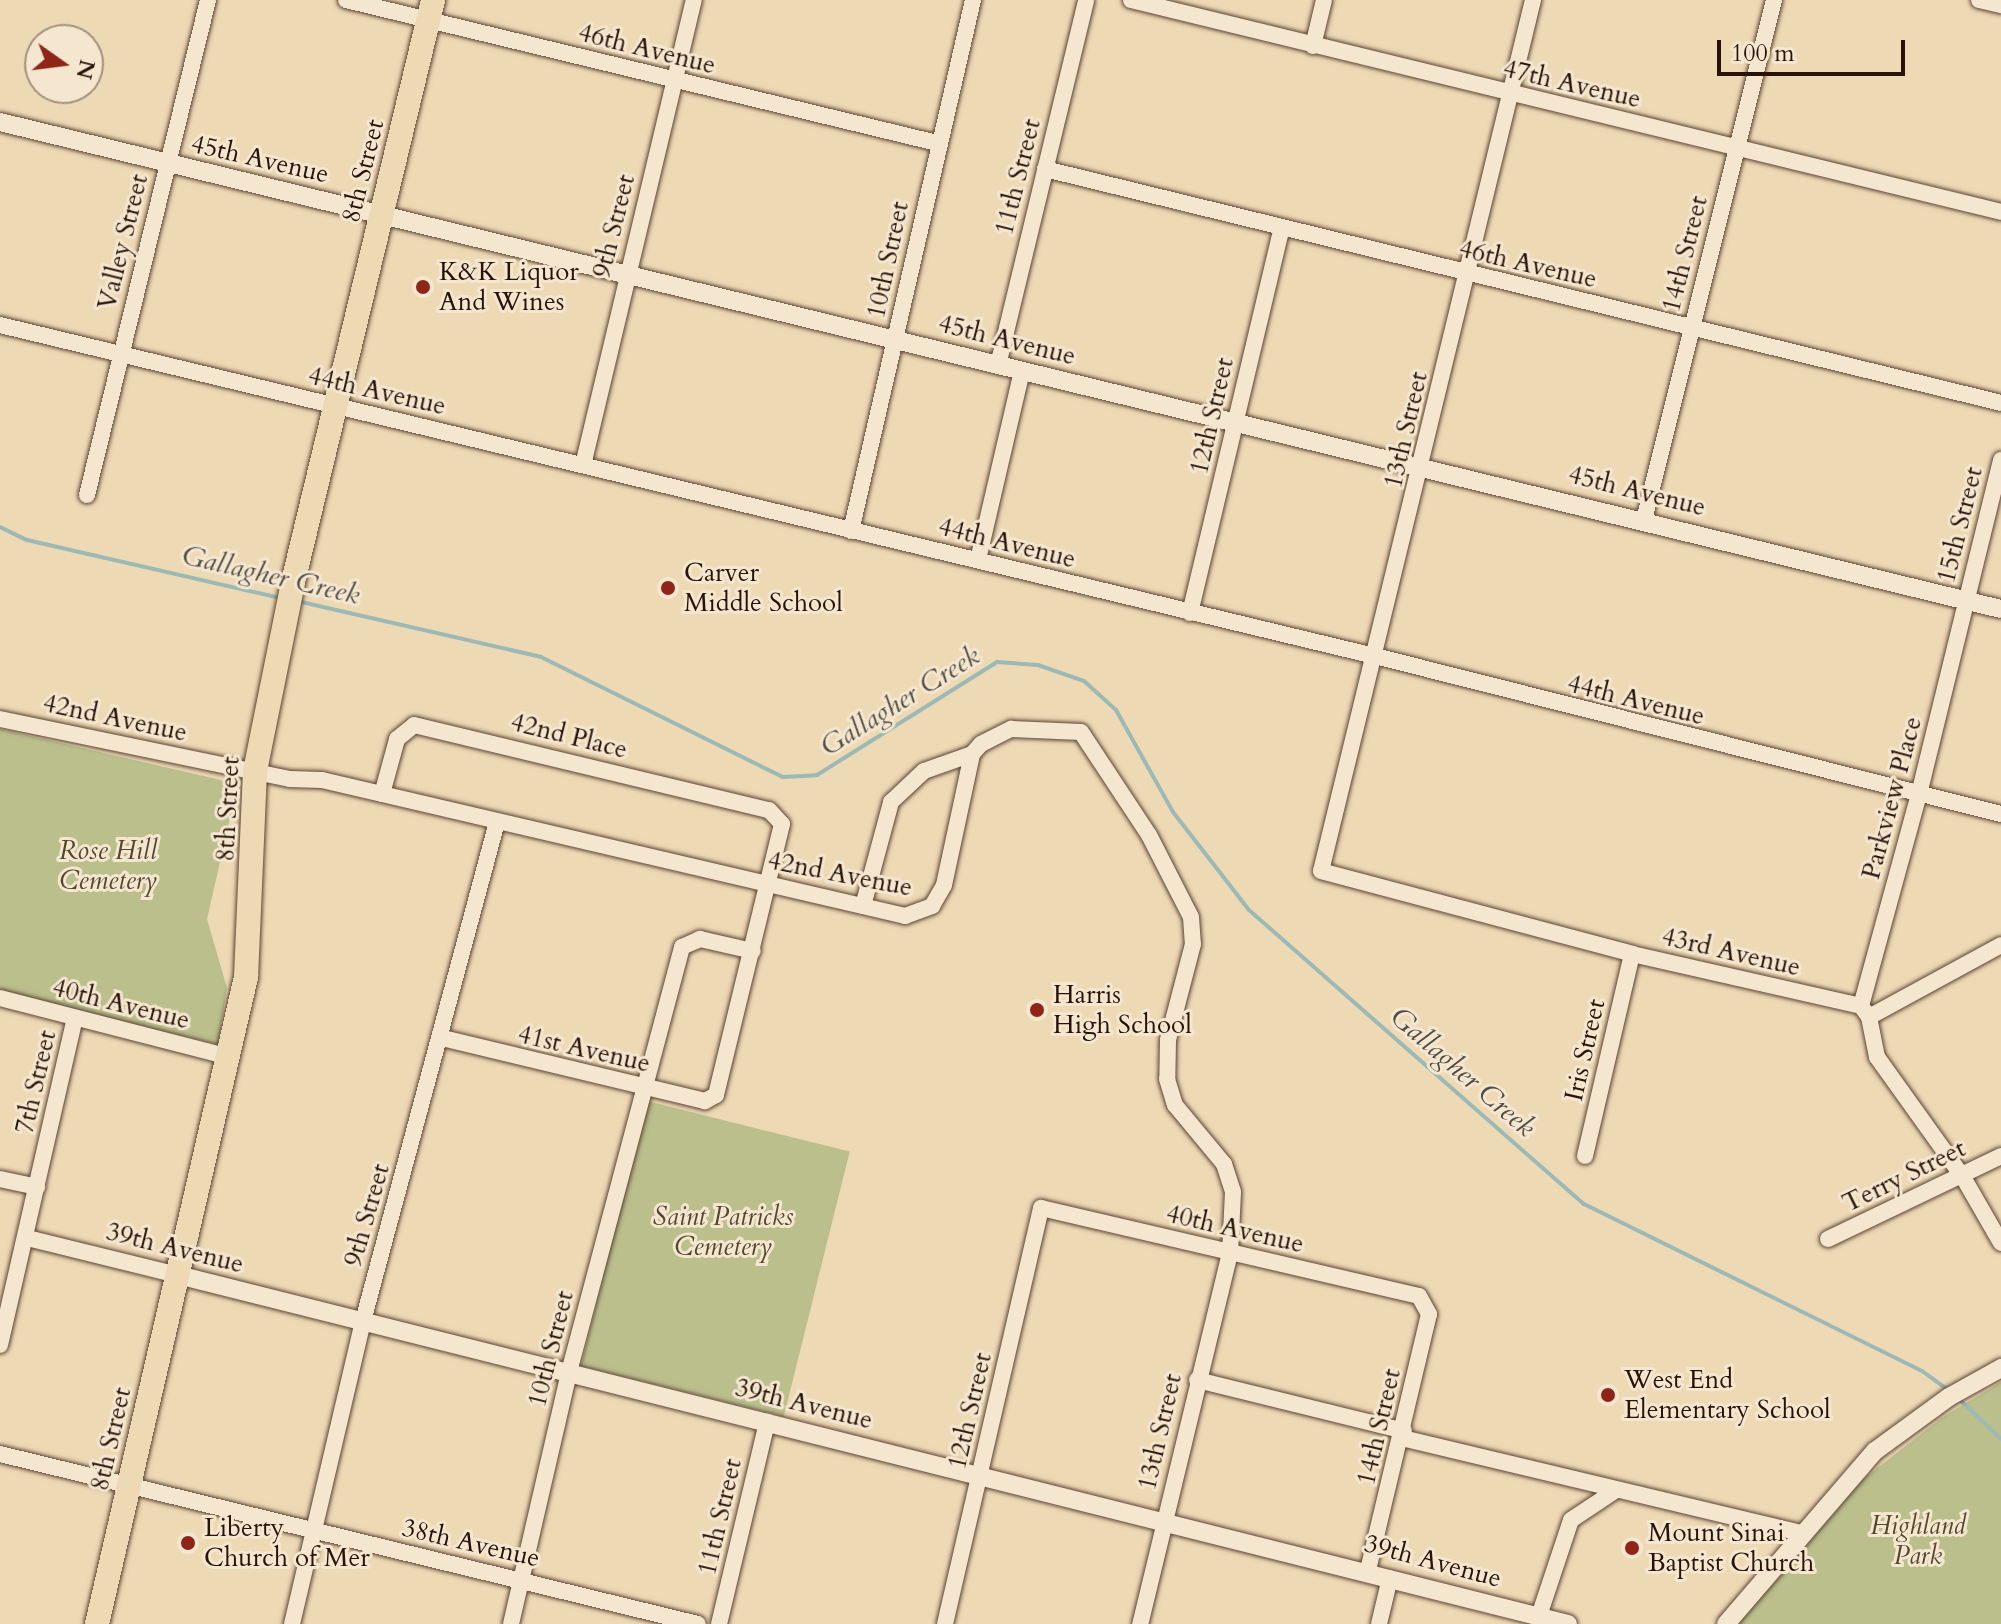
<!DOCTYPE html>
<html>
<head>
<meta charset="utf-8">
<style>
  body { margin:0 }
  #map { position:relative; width:2001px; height:1624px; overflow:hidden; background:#eed9b5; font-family:Cardo,serif }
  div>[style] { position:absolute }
  .green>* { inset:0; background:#babf8c; transform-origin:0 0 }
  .stream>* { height:4px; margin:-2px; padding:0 2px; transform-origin:2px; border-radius:2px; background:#9cb9b6 }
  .roads { filter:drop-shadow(0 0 2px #5a4434) drop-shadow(0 0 2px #5a4434) }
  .minor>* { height:16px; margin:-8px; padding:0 8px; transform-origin:8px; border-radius:8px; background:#f4e6cf }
  .tertiary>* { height:18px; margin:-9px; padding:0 9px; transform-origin:9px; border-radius:9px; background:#f4e6cf }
  .primary>* { height:24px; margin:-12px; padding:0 12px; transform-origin:12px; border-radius:12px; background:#eed9b5 }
  .dots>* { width:22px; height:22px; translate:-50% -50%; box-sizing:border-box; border:4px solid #f4e6cf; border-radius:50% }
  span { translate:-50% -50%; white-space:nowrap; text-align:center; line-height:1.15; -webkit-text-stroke:6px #f4e6cf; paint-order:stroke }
  .street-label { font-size:26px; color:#291309 }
  .poi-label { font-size:26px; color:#291309 }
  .left { translate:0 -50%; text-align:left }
  .park-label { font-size:26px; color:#544730; font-style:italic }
  .water-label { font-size:28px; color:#514d46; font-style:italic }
  .north { position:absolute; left:24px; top:24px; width:80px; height:80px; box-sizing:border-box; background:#f4e6cf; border:2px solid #a39280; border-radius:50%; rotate:104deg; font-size:22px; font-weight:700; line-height:32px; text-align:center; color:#291309 }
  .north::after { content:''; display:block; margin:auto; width:28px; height:36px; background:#8f2418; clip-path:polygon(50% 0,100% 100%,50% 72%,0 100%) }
  .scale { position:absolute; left:1717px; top:40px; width:188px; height:36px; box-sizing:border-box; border:4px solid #291309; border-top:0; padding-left:10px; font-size:24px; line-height:28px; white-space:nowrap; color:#291309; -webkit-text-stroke:6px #f4e6cf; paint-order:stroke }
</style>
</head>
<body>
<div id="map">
  <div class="green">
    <i style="clip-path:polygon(0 729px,238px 784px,207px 919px,227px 988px,218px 1044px,0 994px)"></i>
    <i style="left:647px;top:1101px;width:209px;height:273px;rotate:14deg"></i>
    <i style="clip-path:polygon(2001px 1382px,2001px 1624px,1738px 1624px,1853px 1487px,1943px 1417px)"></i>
  </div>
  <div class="stream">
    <i style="left:0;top:527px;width:30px;rotate:26deg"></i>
    <i style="left:27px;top:540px;width:260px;rotate:12.9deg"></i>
    <i style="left:297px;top:601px;width:250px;rotate:12.9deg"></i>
    <i style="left:541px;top:657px;width:270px;rotate:26.4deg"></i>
    <i style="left:783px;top:777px;width:34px;rotate:-3deg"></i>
    <i style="left:817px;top:775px;width:213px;rotate:-32.1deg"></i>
    <i style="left:997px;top:662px;width:41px;rotate:4.2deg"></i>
    <i style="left:1038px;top:665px;width:49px;rotate:19.2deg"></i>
    <i style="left:1084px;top:681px;width:43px;rotate:42.2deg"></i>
    <i style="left:1116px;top:710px;width:117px;rotate:60.8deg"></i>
    <i style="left:1173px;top:812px;width:124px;rotate:52.2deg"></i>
    <i style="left:1249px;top:910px;width:446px;rotate:41.3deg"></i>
    <i style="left:1584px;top:1204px;width:377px;rotate:26.3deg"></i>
    <i style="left:1922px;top:1371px;width:34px;rotate:36deg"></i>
    <i style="left:1957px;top:1397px;width:61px;rotate:43.7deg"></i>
  </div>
  <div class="roads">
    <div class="minor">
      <i style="left:346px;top:0;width:608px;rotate:13.6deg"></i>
      <i style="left:1131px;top:0;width:895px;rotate:13.69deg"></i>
      <i style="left:1533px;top:0;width:896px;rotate:103.68deg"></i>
      <i style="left:1321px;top:871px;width:322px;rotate:14.9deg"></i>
      <i style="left:1632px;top:954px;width:235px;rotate:12.8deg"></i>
      <i style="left:1861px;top:1006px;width:14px;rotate:54deg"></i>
      <i style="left:1869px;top:1017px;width:41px;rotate:78.7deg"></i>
      <i style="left:1877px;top:1057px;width:148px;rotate:54.4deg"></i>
      <i style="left:1963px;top:1177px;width:76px;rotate:60.1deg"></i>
      <i style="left:1979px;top:0;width:23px;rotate:13deg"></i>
      <i style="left:1313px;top:46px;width:47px;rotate:-76.6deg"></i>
      <i style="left:1045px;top:169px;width:984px;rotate:13.75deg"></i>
      <i style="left:0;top:325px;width:1414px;rotate:13.54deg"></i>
      <i style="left:1375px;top:656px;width:646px;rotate:14.17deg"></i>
      <i style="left:998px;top:365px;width:375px;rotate:-76.4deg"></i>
      <i style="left:583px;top:465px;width:478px;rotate:-76.6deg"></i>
      <i style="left:87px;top:495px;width:510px;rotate:-76.26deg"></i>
      <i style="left:1644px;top:520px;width:536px;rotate:-75.96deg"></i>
      <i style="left:851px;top:531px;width:545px;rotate:-77.06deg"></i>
      <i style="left:978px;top:560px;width:194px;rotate:-76.9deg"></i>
      <i style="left:1190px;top:613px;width:394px;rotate:-76.6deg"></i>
      <i style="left:0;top:719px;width:296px;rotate:11.7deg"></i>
      <i style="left:290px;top:779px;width:32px;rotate:2deg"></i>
      <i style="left:322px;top:780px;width:599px;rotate:13.13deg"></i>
      <i style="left:905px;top:916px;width:29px;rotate:-20deg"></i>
      <i style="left:932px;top:906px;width:24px;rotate:-60deg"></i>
      <i style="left:944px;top:885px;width:134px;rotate:-77.9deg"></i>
      <i style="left:972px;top:754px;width:13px;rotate:-48deg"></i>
      <i style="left:981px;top:744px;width:34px;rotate:-27deg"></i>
      <i style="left:1011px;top:729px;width:70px;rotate:2.5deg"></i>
      <i style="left:1081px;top:732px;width:123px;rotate:56.6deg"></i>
      <i style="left:1149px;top:835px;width:92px;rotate:62.9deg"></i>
      <i style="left:1191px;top:917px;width:27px;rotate:86deg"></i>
      <i style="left:1193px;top:944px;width:99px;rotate:104.6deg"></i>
      <i style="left:1168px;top:1040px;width:39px;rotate:91deg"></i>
      <i style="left:1167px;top:1079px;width:27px;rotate:73deg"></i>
      <i style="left:1175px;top:1105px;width:77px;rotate:50.3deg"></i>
      <i style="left:1224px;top:1164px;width:29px;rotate:72deg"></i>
      <i style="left:1233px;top:1192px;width:61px;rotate:92.8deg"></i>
      <i style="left:1230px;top:1253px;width:382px;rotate:103.6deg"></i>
      <i style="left:382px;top:794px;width:57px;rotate:-74.7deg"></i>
      <i style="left:397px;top:739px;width:22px;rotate:-39deg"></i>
      <i style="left:414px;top:725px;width:365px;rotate:13.5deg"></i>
      <i style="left:769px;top:810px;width:19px;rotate:47deg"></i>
      <i style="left:782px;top:824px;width:279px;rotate:103.7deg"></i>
      <i style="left:716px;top:1095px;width:13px;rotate:151deg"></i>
      <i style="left:705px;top:1101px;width:270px;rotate:-166.5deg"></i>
      <i style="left:863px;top:906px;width:108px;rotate:-74.9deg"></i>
      <i style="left:891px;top:802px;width:45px;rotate:-43.2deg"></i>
      <i style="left:924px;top:771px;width:51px;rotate:-19.5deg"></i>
      <i style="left:0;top:998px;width:237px;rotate:14.4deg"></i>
      <i style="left:1861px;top:1006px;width:220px;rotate:-74.7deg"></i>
      <i style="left:1919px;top:794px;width:344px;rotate:-76.2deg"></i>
      <i style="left:1869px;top:1017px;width:150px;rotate:-28.6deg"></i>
      <i style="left:1585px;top:1156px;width:207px;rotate:-76.9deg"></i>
      <i style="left:0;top:1179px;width:38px;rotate:12deg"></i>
      <i style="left:27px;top:1238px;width:155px;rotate:13.8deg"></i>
      <i style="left:1828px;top:1239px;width:192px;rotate:-25.6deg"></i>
      <i style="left:0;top:1345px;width:335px;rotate:-77.1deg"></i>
      <i style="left:1197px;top:1380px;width:213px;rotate:13.8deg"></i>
      <i style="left:1402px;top:1438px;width:411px;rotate:13.4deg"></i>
      <i style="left:0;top:1454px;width:718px;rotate:13.69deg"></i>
      <i style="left:1539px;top:1616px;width:101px;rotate:-71.6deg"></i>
      <i style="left:1571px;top:1520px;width:54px;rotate:-33.7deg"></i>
      <i style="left:292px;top:1624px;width:311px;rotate:-76.8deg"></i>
      <i style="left:363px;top:1321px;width:517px;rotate:-74.97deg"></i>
      <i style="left:511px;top:1624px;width:259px;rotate:-77deg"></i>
      <i style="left:569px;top:1372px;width:440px;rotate:-75.1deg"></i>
      <i style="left:682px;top:947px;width:20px;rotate:-24deg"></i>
      <i style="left:700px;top:939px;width:54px;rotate:12.8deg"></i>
      <i style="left:719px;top:1624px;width:208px;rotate:-76.6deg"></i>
      <i style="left:945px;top:1624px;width:427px;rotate:-77deg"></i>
      <i style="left:1041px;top:1208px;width:388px;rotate:13.1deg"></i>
      <i style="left:1419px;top:1296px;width:21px;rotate:61deg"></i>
      <i style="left:1429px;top:1314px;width:264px;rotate:103.4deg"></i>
      <i style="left:1379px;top:1624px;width:47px;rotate:-76.6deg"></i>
    </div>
    <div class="tertiary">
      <i style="left:0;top:122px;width:2059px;rotate:13.68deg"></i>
      <i style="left:178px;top:1275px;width:1433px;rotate:14.09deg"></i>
      <i style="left:1726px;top:1624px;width:228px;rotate:-49.3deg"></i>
      <i style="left:1875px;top:1451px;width:92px;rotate:-36.1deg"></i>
      <i style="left:1949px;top:1397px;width:60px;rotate:-29.1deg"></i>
    </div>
    <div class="primary">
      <i style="left:97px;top:1624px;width:664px;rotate:-77.03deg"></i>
      <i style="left:246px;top:977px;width:206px;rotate:-87.5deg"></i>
      <i style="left:255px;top:771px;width:193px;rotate:-78.6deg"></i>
      <i style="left:293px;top:582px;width:599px;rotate:-76.47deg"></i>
    </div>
  </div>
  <div class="dots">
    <i style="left:423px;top:287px;background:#8f2418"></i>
    <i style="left:668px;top:588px;background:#8f2418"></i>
    <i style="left:1037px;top:1010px;background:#8f2418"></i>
    <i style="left:1608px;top:1395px;background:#8f2418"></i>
    <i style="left:188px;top:1543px;background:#8f2418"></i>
    <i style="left:1632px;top:1548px;background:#8f2418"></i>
  </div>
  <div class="street-label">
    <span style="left:647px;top:49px;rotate:14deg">46th Avenue</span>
    <span style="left:1572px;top:84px;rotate:13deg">47th Avenue</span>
    <span style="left:260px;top:159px;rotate:13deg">45th Avenue</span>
    <span style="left:363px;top:171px;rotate:-76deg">8th Street</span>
    <span style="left:1018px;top:177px;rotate:-76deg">11th Street</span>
    <span style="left:614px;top:226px;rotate:-76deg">9th Street</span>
    <span style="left:123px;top:242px;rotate:-76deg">Valley Street</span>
    <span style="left:1685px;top:254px;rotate:-76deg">14th Street</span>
    <span style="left:888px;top:260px;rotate:-78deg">10th Street</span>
    <span style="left:1528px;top:264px;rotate:13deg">46th Avenue</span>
    <span style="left:1007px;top:340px;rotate:14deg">45th Avenue</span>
    <span style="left:377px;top:391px;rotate:13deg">44th Avenue</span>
    <span style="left:1212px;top:416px;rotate:-77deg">12th Street</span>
    <span style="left:1406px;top:430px;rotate:-77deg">13th Street</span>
    <span style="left:1637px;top:491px;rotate:14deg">45th Avenue</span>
    <span style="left:1960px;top:525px;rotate:-76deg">15th Street</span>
    <span style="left:1007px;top:543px;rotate:14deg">44th Avenue</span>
    <span style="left:1636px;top:700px;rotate:14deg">44th Avenue</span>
    <span style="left:115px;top:718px;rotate:12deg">42nd Avenue</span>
    <span style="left:569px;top:736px;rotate:14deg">42nd Place</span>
    <span style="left:1892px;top:798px;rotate:-75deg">Parkview Place</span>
    <span style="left:228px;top:809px;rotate:-87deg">8th Street</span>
    <span style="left:840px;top:874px;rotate:11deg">42nd Avenue</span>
    <span style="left:1731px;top:952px;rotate:13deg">43rd Avenue</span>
    <span style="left:121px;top:1004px;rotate:14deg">40th Avenue</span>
    <span style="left:584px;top:1049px;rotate:13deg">41st Avenue</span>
    <span style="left:1585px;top:1050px;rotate:-77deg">Iris Street</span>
    <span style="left:36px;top:1082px;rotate:-77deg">7th Street</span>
    <span style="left:1904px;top:1176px;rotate:-26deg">Terry Street</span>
    <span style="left:367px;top:1215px;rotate:-74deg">9th Street</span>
    <span style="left:1235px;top:1229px;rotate:13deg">40th Avenue</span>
    <span style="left:175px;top:1248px;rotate:14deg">39th Avenue</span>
    <span style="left:551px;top:1349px;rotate:-76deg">10th Street</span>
    <span style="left:804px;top:1404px;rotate:14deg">39th Avenue</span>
    <span style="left:970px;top:1411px;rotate:-77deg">12th Street</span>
    <span style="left:1379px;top:1427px;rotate:-77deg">14th Street</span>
    <span style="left:1160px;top:1432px;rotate:-77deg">13th Street</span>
    <span style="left:111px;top:1439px;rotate:-77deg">8th Street</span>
    <span style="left:720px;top:1517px;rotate:-77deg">11th Street</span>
    <span style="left:471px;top:1543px;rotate:13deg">38th Avenue</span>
    <span style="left:1433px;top:1561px;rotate:15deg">39th Avenue</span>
  </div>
  <div class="poi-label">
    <span class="left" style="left:439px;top:287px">K&amp;K Liquor<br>And Wines</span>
    <span class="left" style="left:684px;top:588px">Carver<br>Middle School</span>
    <span class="left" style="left:1053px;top:1010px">Harris<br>High School</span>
    <span class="left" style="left:1624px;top:1395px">West End<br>Elementary School</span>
    <span class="left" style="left:204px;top:1543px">Liberty<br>Church of Mer</span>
    <span class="left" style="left:1648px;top:1548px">Mount Sinai<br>Baptist Church</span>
  </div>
  <div class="park-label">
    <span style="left:108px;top:866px">Rose Hill<br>Cemetery</span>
    <span style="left:723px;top:1232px">Saint Patricks<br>Cemetery</span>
    <span style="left:1918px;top:1541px">Highland<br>Park</span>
  </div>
  <div class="water-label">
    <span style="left:271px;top:575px;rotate:13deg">Gallagher Creek</span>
    <span style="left:900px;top:701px;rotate:-32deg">Gallagher Creek</span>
    <span style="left:1463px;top:1072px;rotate:41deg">Gallagher Creek</span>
  </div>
  <div class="north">N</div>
  <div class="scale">100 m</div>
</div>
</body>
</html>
